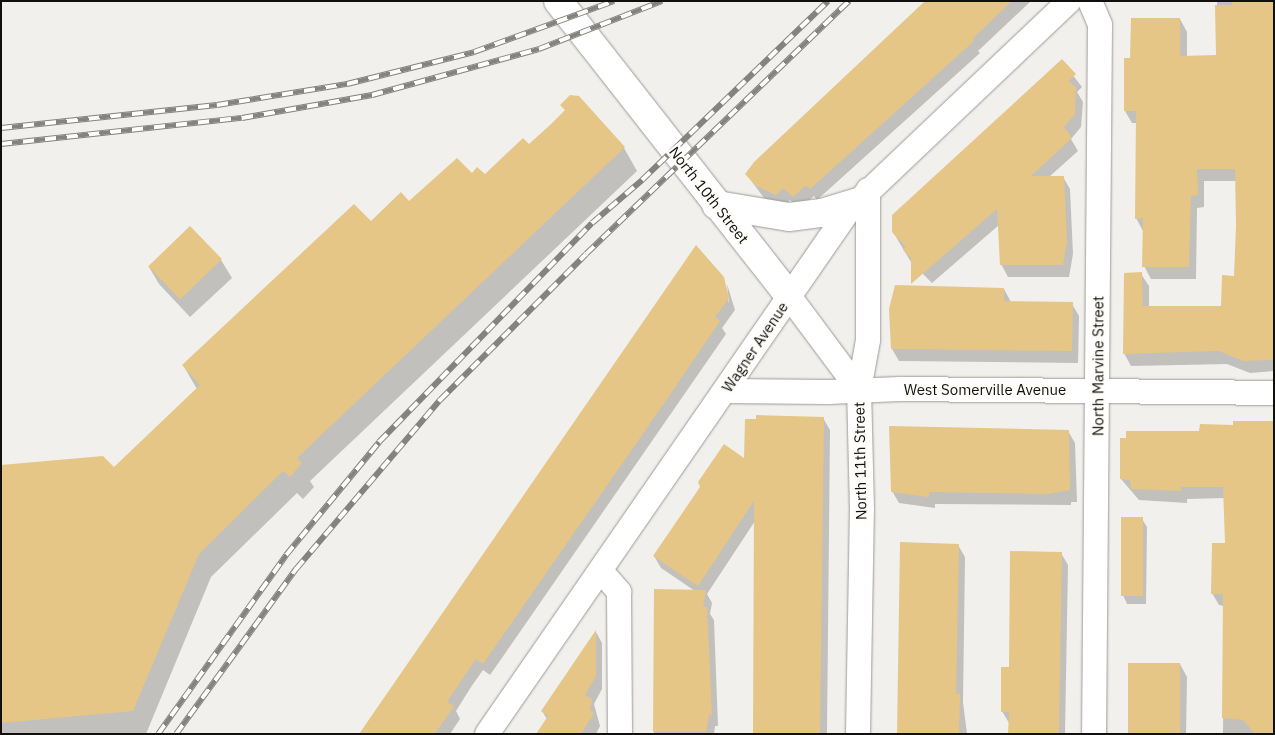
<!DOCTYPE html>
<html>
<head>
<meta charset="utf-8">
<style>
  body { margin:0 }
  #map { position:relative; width:1275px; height:735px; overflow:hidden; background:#f2f0ec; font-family:"IBM Plex Sans",sans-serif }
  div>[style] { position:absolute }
  .shadow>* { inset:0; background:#0003 }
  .building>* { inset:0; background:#e5c686; transform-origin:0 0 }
  .roads { filter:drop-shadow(0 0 1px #9c9a97) drop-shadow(0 0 1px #9c9a97) }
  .minor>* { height:24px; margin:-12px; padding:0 12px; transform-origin:12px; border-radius:12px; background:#fff }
  .tertiary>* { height:28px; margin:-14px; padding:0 14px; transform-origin:14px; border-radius:14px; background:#fff }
  .rail>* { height:5.5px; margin-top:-2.75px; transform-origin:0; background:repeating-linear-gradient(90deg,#fffdf9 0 11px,#848380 0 22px); box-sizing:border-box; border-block:1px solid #848380 }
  span { translate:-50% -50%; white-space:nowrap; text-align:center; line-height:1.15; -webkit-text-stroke:5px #fffdf9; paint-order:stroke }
  .street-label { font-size:15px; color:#11100f }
  .frame { position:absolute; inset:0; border:2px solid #11100f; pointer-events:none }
</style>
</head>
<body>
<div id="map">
  <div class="shadow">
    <i style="clip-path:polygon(927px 1px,1031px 1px,978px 51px,980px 53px,817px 200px,814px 196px,800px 208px,790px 200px,783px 206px,764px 198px,747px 175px)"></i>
    <i style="clip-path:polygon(1217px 1px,1274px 1px,1274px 371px,1250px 373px,1227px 364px,1131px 366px,1124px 353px,1141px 274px,1149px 286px,1149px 307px,1222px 307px,1236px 277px,1236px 181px,1204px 181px,1204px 207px,1197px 208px,1196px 279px,1151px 279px,1144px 266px,1143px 231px,1136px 218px,1137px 123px,1132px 123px,1125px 111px,1132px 59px,1180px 19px,1187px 32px,1187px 57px,1217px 56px)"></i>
    <i style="clip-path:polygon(1062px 61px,1082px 87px,1077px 92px,1083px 102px,1081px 127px,1071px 139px,1078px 151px,1049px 177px,1063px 177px,1070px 189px,1073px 254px,1069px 277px,1008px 277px,1001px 264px,999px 225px,932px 283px,911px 262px,893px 232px)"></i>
    <i style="clip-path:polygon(579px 97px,624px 148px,637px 171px,310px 481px,314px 487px,303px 499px,297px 493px,211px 577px,146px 734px,1px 734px,1px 466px,114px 469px,197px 389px,183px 365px,371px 223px,472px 175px,485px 176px,529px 146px,566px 111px,562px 105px)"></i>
    <i style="clip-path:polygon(190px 227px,221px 260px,232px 278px,190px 317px,159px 284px,149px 267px)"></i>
    <i style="clip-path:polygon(723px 277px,729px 304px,727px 284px,735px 310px,722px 328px,726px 334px,504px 655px,490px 675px,483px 670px,471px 687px,456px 711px,460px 719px,450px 734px,360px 734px)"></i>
    <i style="clip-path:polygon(1004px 289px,1011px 302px,1072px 304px,1079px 316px,1078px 363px,899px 361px,892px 349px)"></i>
    <i style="clip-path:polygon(823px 418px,830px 430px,827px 734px,754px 734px,755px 521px,707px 594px,712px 603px,710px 614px,714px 620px,718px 726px,715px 726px,714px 734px,654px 734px,655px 591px,695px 591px,661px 568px,654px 556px,745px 461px)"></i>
    <i style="clip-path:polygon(1234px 426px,1274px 734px,1223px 734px,1224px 606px,1219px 605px,1212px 593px,1227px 545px,1225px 498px,1187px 499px,1187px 503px,1139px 500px,1121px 479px,1201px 432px)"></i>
    <i style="clip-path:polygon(1068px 431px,1075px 443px,1077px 502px,1071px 502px,1071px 505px,935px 504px,935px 508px,899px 503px,892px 491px)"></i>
    <i style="clip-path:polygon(1142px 519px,1147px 527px,1146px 604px,1127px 604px,1123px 595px)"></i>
    <i style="clip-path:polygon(958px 545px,965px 557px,963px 702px,967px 734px,899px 734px)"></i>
    <i style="clip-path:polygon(1061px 553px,1068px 565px,1065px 734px,1009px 734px,1009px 723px,1002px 711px)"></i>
    <i style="clip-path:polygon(596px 632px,602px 643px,602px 689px,594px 704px,600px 726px,596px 734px,538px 734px,547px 719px,542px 711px)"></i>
    <i style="clip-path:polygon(1180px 664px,1187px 677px,1186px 734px,1129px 734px)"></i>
  </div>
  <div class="building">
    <i style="clip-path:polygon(925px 1px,1012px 1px,972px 39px,974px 41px,810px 189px,806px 185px,793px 197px,783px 188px,776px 195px,756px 186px,745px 174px,754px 162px)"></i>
    <i style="clip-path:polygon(1232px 1px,1274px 1px,1274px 360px,1243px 361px,1219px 351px,1123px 354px,1124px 273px,1142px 272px,1143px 306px,1221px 306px,1222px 275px,1234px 276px,1236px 226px,1235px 169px,1197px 169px,1198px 195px,1191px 196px,1189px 267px,1142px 267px,1143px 218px,1135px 219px,1136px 111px,1124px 111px,1124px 58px,1130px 58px,1131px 18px,1180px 18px,1180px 56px,1216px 55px,1215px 5px,1232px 5px)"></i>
    <i style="clip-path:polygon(1062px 59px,1076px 74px,1069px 81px,1076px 88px,1075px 114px,1064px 127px,1072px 138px,1031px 176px,1064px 176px,1067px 241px,1063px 265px,1000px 265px,997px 209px,911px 284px,911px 258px,903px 250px,906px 247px,892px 232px,892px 215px)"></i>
    <i style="clip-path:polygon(570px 95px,579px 96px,625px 147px,297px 458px,302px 463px,290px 477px,283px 471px,199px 554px,133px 711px,1px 723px,1px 465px,103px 456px,114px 467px,200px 385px,182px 365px,354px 204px,371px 221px,401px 192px,409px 201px,457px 158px,472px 173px,477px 167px,485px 174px,523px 138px,529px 144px,550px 125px,565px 110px,560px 105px)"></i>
    <i style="left:190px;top:226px;width:46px;height:58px;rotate:46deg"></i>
    <i style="clip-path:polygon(696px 245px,724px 277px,729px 298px,715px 317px,720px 321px,667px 399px,483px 664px,476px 659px,465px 675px,447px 702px,454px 706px,435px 734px,359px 734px)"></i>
    <i style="clip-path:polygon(895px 285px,1004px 288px,1004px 301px,1073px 302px,1072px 351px,891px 349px,889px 309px)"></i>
    <i style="clip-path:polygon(756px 415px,824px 417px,820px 734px,753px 734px,754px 501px,698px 586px,653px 556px,700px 487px,698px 482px,724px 444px,744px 458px,745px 419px,756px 419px)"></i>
    <i style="clip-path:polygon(1233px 421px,1274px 421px,1274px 734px,1255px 734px,1243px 720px,1222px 718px,1223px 594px,1211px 594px,1212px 543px,1225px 543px,1223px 487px,1181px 487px,1181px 491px,1131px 489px,1130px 480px,1120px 479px,1120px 438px,1126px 438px,1126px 431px,1199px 431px,1200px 424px,1233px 425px)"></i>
    <i style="clip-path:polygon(889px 426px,1069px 430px,1070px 490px,1048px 494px,929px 492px,929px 497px,891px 492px)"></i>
    <i style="left:1121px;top:517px;width:22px;height:79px"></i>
    <i style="clip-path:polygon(900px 542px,959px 544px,956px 694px,960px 694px,959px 734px,897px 734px)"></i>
    <i style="clip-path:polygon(1010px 551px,1062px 552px,1059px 734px,1008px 734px,1009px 712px,1001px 712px,1001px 667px,1009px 667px)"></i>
    <i style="clip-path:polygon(654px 589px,706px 590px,703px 607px,707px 607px,712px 715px,709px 715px,706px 732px,653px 732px)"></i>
    <i style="clip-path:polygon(596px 630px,596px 676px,585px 695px,592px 699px,590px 710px,594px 713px,581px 734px,536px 734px,548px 716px,541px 711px)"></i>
    <i style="left:1180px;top:663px;width:71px;height:52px;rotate:90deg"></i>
  </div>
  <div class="roads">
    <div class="minor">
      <i style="left:1090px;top:1px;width:26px;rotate:67deg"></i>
      <i style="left:1100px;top:25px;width:709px;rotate:90.48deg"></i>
      <i style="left:789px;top:296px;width:117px;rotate:53.3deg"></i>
      <i style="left:726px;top:391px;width:102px;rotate:0.6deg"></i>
      <i style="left:828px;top:392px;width:72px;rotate:-2.4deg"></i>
      <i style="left:900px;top:389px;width:374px;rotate:0.6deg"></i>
      <i style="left:601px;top:571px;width:28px;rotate:49deg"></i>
      <i style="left:619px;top:592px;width:142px;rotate:89.6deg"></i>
      <i style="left:487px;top:734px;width:637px;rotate:-55.36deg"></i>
      <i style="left:849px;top:210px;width:303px;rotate:-43.5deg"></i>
      <i style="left:858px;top:734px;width:224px;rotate:-89deg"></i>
      <i style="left:862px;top:510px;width:120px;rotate:-91.4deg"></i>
      <i style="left:859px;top:390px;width:51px;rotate:-79.8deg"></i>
      <i style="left:868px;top:340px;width:150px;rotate:-90deg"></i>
    </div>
    <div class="tertiary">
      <i style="left:558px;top:1px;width:375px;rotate:51.9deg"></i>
      <i style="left:716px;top:205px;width:74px;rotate:9.3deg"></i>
      <i style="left:789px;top:217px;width:33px;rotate:-7deg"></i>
      <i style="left:822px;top:213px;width:37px;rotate:-17deg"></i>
    </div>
  </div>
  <div class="rail">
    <i style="left:1px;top:128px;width:217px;rotate:-6.1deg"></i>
    <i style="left:217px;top:105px;width:132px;rotate:-9.2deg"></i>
    <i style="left:347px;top:84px;width:131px;rotate:-14.1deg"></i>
    <i style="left:474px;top:52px;width:149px;rotate:-20deg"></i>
    <i style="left:1px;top:144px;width:242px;rotate:-6.2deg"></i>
    <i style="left:242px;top:118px;width:132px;rotate:-10deg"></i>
    <i style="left:372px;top:95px;width:173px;rotate:-15.4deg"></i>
    <i style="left:539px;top:49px;width:132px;rotate:-21.3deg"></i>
    <i style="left:158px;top:734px;width:220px;rotate:-54.4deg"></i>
    <i style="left:286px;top:555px;width:146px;rotate:-50.5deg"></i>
    <i style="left:379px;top:442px;width:305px;rotate:-45.8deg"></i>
    <i style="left:592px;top:223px;width:66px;rotate:-40.7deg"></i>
    <i style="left:642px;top:180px;width:258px;rotate:-43.9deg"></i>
    <i style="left:176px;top:734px;width:204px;rotate:-54deg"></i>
    <i style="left:296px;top:569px;width:222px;rotate:-49.6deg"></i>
    <i style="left:440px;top:400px;width:206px;rotate:-45deg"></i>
    <i style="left:586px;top:254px;width:365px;rotate:-43.9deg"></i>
  </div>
  <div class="street-label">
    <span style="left:709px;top:195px;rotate:52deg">North 10th Street</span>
    <span style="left:755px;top:347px;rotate:-56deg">Wagner Avenue</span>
    <span style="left:1098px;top:366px;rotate:-90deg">North Marvine Street</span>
    <span style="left:985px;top:390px">West Somerville Avenue</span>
    <span style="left:860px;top:461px;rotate:-91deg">North 11th Street</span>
  </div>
  <div class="frame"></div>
</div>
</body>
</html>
